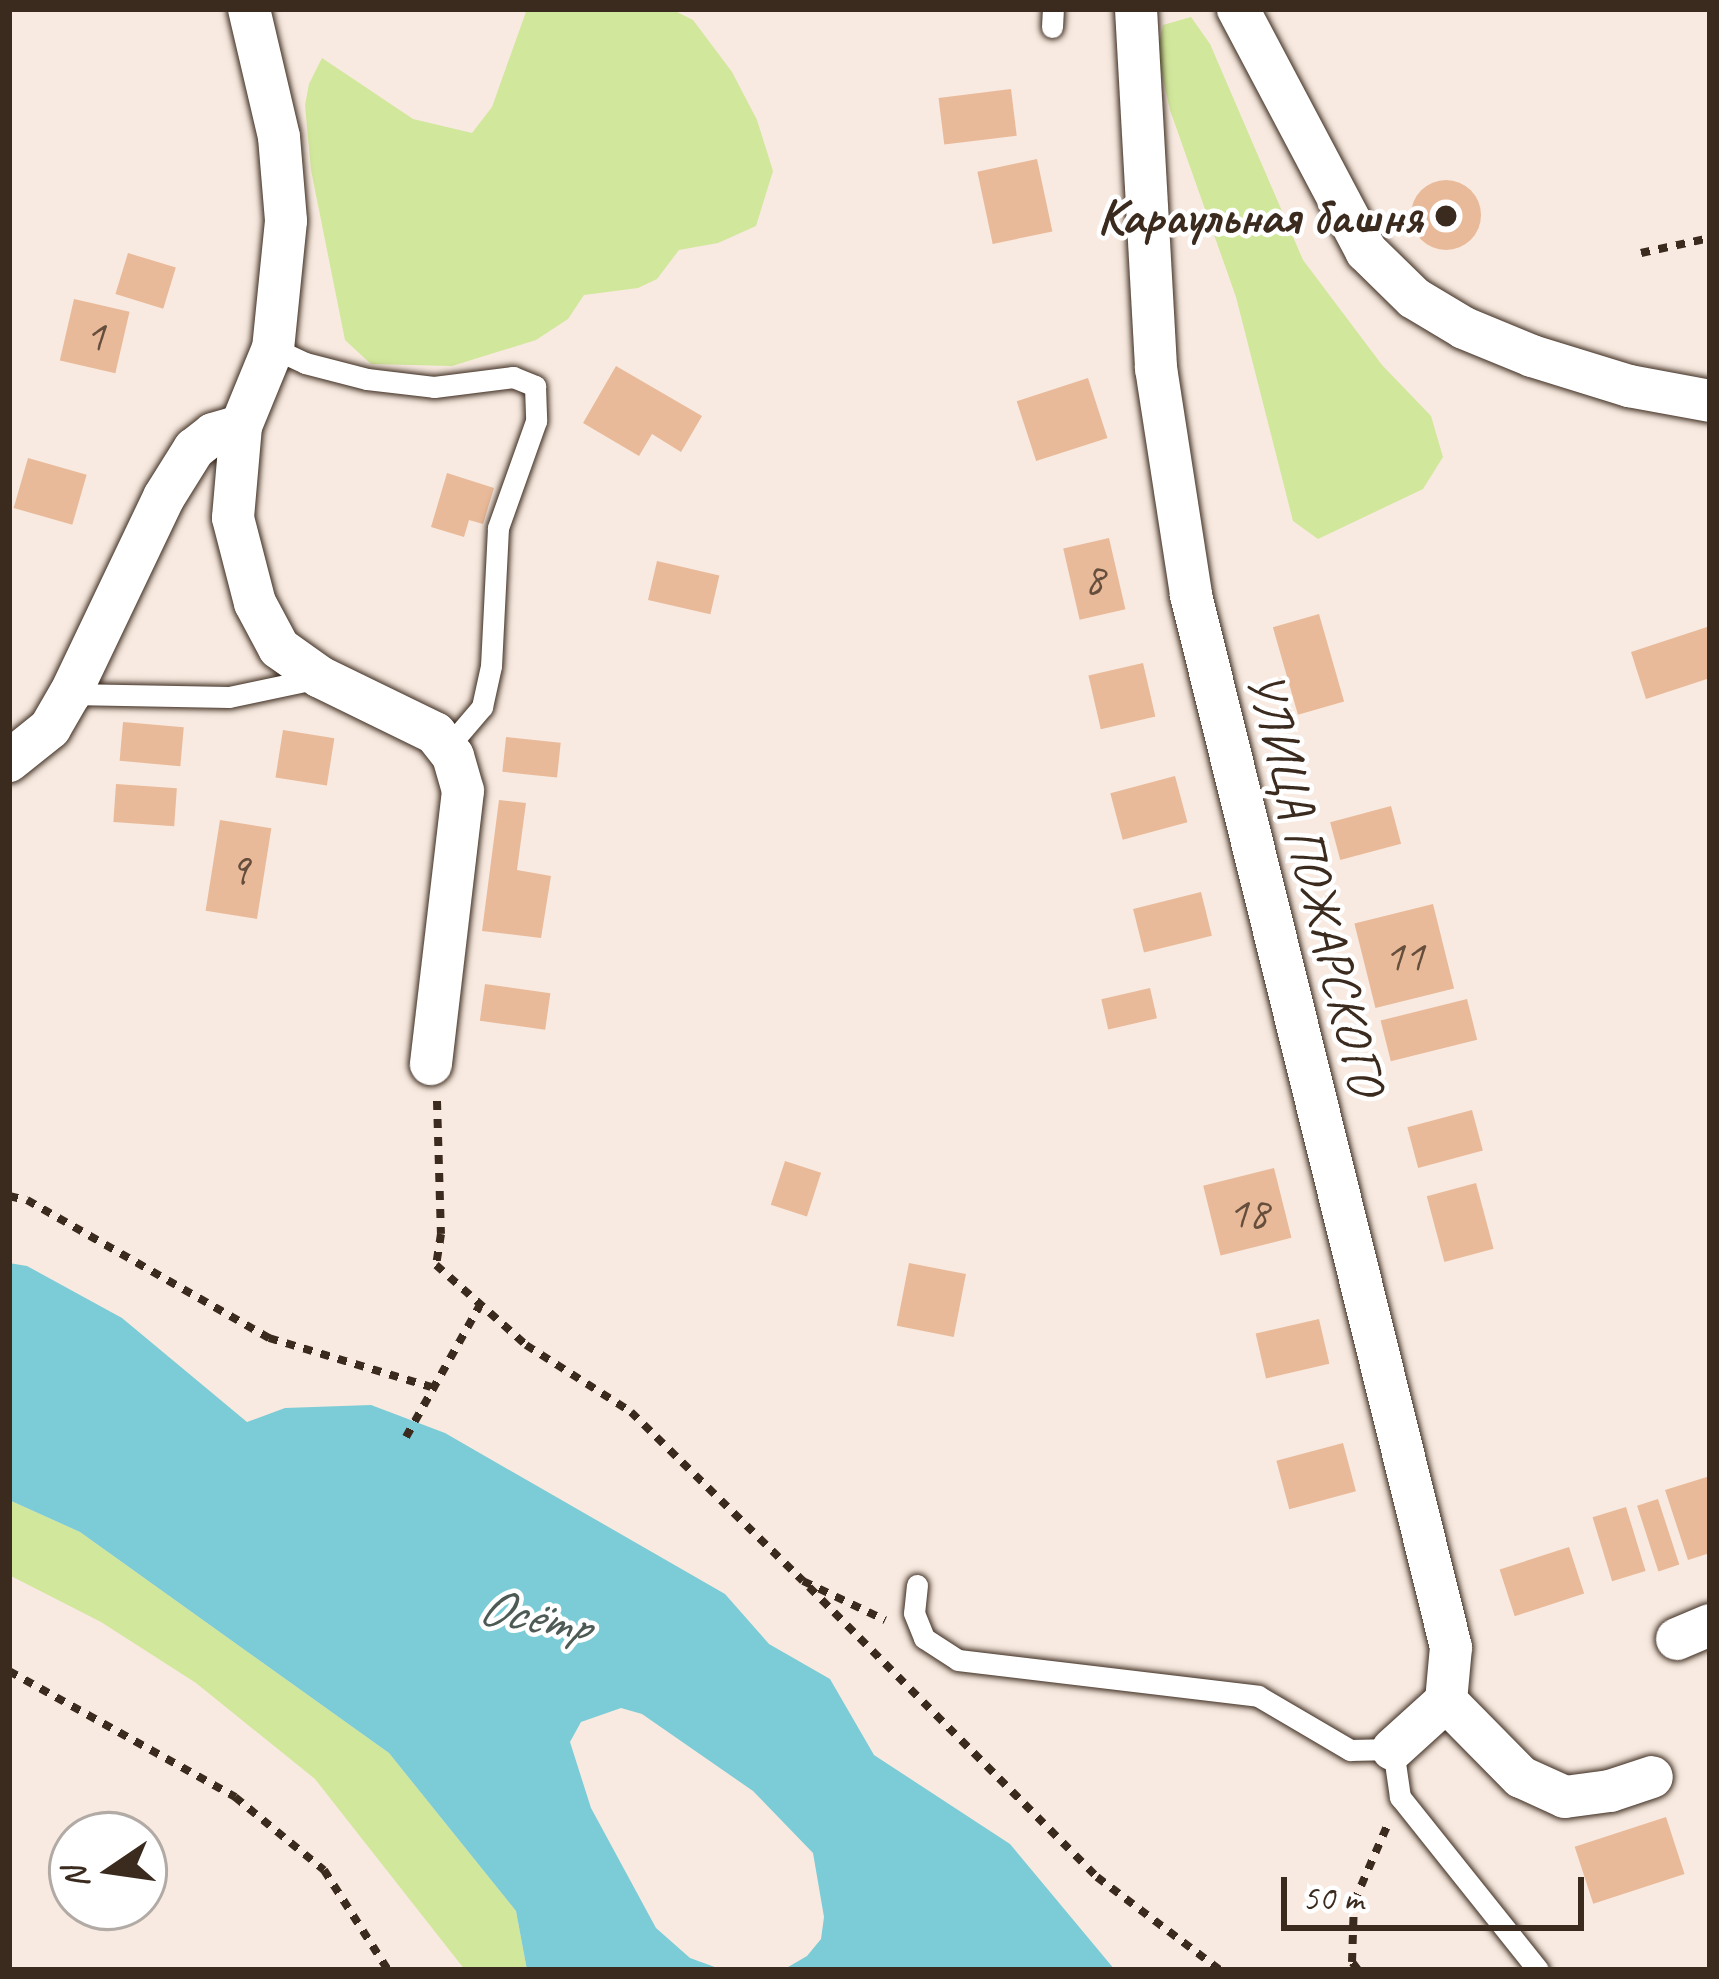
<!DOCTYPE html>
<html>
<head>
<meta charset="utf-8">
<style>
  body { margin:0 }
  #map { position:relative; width:1719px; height:1979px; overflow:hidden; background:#f8eae0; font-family:Caveat,sans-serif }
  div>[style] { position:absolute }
  .green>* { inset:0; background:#d1e79b }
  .water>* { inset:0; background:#7bccd6 }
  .building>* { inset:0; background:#e9ba99; transform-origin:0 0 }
  .round { border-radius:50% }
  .path>* { height:8px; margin-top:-4px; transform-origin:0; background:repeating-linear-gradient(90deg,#3b2a1e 0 9px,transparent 0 18px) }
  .roads { filter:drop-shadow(0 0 3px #3b2a1e) drop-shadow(0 0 3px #3b2a1e) }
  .service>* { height:21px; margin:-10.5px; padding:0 10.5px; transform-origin:10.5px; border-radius:10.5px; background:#fff }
  .minor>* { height:42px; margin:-21px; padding:0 21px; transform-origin:21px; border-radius:21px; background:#fff }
  .dots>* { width:33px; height:33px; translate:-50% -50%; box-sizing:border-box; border:6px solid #fff; border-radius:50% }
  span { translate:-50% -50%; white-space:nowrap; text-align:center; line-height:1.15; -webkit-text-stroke:9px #fff; paint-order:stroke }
  .number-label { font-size:45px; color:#664e3d }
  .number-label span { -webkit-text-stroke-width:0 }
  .poi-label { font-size:51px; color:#3b2a1e; font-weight:700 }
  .right { translate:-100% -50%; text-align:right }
  .street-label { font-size:51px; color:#3b2a1e }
  .water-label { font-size:54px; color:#4e5b55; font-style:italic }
  .frame { position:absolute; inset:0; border:12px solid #3b2a1e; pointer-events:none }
  .north { position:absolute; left:48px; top:1811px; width:120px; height:120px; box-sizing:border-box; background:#fff; border:3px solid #b1aaa5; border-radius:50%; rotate:257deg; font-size:33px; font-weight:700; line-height:48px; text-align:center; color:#3b2a1e }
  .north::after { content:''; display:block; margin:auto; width:42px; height:54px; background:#3b2a1e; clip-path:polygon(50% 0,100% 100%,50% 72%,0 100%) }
  .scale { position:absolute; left:1281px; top:1877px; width:303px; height:54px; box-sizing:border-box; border:6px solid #3b2a1e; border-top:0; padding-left:15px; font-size:36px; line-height:42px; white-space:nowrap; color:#3b2a1e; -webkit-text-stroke:9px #fff; paint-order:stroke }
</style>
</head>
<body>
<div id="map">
  <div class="green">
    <i style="clip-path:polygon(527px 9px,671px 9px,693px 20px,732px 72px,757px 120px,773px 171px,756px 226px,718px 243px,679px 250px,657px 279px,638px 288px,584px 295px,568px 319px,536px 340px,452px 366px,371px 364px,345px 340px,311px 170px,305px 105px,309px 84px,322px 58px,413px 119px,472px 133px,492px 107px)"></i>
    <i style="clip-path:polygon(1191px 17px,1210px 44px,1303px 260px,1382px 365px,1431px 416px,1443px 457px,1423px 489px,1318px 539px,1293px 521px,1236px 297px,1170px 110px,1157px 52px,1163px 25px)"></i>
    <i style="clip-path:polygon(9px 1500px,80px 1532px,389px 1753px,516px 1911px,527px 1970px,465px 1970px,315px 1779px,196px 1683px,101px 1622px,9px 1575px)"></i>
  </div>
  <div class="water">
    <i style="clip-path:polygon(9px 1263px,27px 1266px,122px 1318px,247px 1422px,285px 1408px,371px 1405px,445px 1433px,725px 1594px,769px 1644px,830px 1679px,874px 1755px,1010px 1844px,1115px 1970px,783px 1970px,807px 1956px,821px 1939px,824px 1917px,813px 1853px,753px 1791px,642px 1714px,621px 1708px,581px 1722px,570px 1742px,591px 1808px,656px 1928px,690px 1958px,723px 1970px,527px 1970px,516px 1911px,389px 1753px,80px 1532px,9px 1500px)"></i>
  </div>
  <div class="building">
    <i style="left:1011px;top:89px;width:47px;height:73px;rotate:83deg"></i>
    <i style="left:1037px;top:159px;width:74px;height:61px;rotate:78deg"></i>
    <i class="round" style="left:1411px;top:180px;width:70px;height:70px"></i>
    <i style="left:128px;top:253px;width:50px;height:43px;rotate:17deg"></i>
    <i style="left:74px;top:299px;width:57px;height:63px;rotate:13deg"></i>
    <i style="clip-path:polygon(616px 366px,702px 416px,681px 452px,652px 434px,639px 456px,583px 423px)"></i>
    <i style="left:1088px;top:378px;width:63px;height:75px;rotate:72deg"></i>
    <i style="left:28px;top:458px;width:61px;height:52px;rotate:16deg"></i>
    <i style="clip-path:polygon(447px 473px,494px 488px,483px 524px,469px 520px,464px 537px,431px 527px)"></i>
    <i style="left:1109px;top:538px;width:73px;height:47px;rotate:77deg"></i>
    <i style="left:657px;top:561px;width:64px;height:40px;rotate:13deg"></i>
    <i style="left:1319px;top:614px;width:91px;height:48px;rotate:74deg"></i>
    <i style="clip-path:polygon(1710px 626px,1710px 678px,1646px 699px,1631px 652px)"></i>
    <i style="left:1143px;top:663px;width:55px;height:56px;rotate:77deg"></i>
    <i style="left:123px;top:722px;width:61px;height:39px;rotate:5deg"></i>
    <i style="left:283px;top:730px;width:52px;height:48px;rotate:9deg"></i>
    <i style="left:506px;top:737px;width:55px;height:35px;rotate:6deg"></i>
    <i style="left:1175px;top:776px;width:48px;height:67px;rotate:75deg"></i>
    <i style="left:116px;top:784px;width:61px;height:38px;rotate:4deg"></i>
    <i style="clip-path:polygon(499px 800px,526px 803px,517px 870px,551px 876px,541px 938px,482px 931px)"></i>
    <i style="left:1391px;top:806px;width:39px;height:63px;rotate:75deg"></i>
    <i style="left:220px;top:820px;width:52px;height:92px;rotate:9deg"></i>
    <i style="left:1201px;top:892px;width:45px;height:70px;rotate:76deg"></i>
    <i style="left:1433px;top:904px;width:87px;height:81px;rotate:76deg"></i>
    <i style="left:485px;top:984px;width:66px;height:37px;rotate:8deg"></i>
    <i style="left:1150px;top:988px;width:31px;height:50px;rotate:77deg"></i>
    <i style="left:1467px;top:999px;width:42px;height:89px;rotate:76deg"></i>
    <i style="left:1472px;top:1110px;width:42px;height:67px;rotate:75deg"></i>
    <i style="left:785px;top:1161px;width:38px;height:46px;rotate:18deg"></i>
    <i style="left:1274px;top:1168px;width:72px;height:73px;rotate:76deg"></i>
    <i style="left:1476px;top:1183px;width:68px;height:51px;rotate:75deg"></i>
    <i style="left:909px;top:1263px;width:58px;height:64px;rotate:11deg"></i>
    <i style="left:1319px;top:1319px;width:46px;height:65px;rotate:77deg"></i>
    <i style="left:1343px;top:1443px;width:50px;height:69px;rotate:75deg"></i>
    <i style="clip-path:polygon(1710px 1476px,1710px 1553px,1688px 1560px,1665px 1490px)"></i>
    <i style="left:1658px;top:1499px;width:69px;height:22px;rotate:72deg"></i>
    <i style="left:1626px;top:1507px;width:67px;height:35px;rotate:73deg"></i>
    <i style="left:1569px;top:1547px;width:49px;height:73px;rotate:72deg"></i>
    <i style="left:1666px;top:1817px;width:60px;height:96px;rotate:72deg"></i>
  </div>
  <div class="path">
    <i style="left:1641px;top:253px;width:71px;rotate:-12.3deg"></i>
    <i style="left:437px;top:1101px;width:133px;rotate:88.3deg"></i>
    <i style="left:441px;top:1234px;width:31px;rotate:99deg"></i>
    <i style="left:436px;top:1265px;width:120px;rotate:41.6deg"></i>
    <i style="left:526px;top:1345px;width:125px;rotate:32.5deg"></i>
    <i style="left:631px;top:1412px;width:241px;rotate:44.5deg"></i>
    <i style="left:803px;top:1581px;width:91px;rotate:25.4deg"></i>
    <i style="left:9px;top:1196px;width:18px;rotate:13deg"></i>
    <i style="left:27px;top:1200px;width:279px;rotate:29.7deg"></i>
    <i style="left:269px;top:1338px;width:169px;rotate:16.8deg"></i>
    <i style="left:406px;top:1437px;width:149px;rotate:-60.7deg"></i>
    <i style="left:809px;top:1587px;width:409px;rotate:45.2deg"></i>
    <i style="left:1097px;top:1877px;width:154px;rotate:37.1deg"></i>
    <i style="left:9px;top:1671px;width:259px;rotate:29.1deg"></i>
    <i style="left:235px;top:1797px;width:115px;rotate:39.4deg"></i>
    <i style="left:324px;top:1870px;width:119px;rotate:57.4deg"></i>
    <i style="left:1358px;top:1970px;width:10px;rotate:-127deg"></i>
    <i style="left:1352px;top:1962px;width:60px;rotate:-88.1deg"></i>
    <i style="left:1354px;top:1902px;width:83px;rotate:-66.5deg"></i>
  </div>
  <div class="roads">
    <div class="service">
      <i style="left:1052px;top:27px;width:18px;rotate:-87deg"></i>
      <i style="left:273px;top:348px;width:35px;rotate:25deg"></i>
      <i style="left:305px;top:363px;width:64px;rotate:14.5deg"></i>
      <i style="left:367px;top:379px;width:67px;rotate:6.8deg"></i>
      <i style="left:434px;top:387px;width:80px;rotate:-7.2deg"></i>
      <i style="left:513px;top:377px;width:24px;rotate:22deg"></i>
      <i style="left:535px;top:386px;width:35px;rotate:88deg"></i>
      <i style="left:536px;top:421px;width:114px;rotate:109.6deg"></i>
      <i style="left:498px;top:528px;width:138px;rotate:92.9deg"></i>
      <i style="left:491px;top:666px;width:42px;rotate:102.4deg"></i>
      <i style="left:482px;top:707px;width:54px;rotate:130.5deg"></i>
      <i style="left:70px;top:694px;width:159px;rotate:1.1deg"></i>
      <i style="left:229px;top:697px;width:92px;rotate:-11.9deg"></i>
      <i style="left:917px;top:1585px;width:28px;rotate:96deg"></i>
      <i style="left:914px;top:1613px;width:27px;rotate:68deg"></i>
      <i style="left:924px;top:1638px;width:40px;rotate:32.9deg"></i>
      <i style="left:958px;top:1660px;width:302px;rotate:6.8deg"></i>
      <i style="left:1258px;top:1696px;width:107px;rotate:30.4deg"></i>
      <i style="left:1350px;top:1750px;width:43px;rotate:-1.3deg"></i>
      <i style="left:1393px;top:1749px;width:49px;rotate:81.7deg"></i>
      <i style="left:1400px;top:1797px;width:221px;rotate:51.4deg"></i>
    </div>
    <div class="minor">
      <i style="left:249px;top:9px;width:131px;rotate:76.8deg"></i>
      <i style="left:279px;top:137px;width:84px;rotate:85.2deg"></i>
      <i style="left:286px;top:221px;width:128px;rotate:95.8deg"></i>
      <i style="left:273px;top:348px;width:84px;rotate:112.3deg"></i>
      <i style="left:241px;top:426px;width:92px;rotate:95deg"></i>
      <i style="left:233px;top:518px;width:88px;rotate:75.5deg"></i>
      <i style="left:255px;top:603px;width:51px;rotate:61.9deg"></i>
      <i style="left:279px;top:648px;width:50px;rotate:35.3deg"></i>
      <i style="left:320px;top:677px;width:128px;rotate:26deg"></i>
      <i style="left:435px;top:733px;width:29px;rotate:52deg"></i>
      <i style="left:453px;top:756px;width:36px;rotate:74deg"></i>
      <i style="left:463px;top:791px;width:275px;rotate:96.7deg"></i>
      <i style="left:1136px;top:9px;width:360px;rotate:86.8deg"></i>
      <i style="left:1156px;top:368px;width:230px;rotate:81.2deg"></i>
      <i style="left:1191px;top:595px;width:1084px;rotate:76.12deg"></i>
      <i style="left:1451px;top:1647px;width:54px;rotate:95.3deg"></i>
      <i style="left:1446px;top:1701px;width:72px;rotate:137.8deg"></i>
      <i style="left:1238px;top:9px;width:274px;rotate:62.1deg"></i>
      <i style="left:1366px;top:251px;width:67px;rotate:44.4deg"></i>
      <i style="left:1414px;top:298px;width:58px;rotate:31deg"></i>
      <i style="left:1464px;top:328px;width:74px;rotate:22.4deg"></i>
      <i style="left:1532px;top:356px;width:102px;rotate:17.2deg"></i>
      <i style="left:1629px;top:386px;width:82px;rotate:10.5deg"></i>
      <i style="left:9px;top:761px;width:53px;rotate:-38.8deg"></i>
      <i style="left:50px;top:728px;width:39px;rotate:-60deg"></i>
      <i style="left:70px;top:694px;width:218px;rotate:-64.5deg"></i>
      <i style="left:164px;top:497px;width:57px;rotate:-58deg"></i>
      <i style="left:194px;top:449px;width:24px;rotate:-38deg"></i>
      <i style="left:213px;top:434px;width:29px;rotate:-16deg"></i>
      <i style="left:1677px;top:1639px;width:36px;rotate:-23deg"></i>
      <i style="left:1446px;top:1701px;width:107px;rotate:45.4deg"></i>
      <i style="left:1521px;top:1777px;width:48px;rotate:24.4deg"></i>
      <i style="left:1565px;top:1797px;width:45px;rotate:-7.6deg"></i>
      <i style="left:1610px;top:1791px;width:44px;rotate:-18.4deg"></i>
    </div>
  </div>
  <div class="dots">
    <i style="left:1446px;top:216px;background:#3b2a1e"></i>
  </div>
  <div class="number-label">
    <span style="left:95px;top:336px">1</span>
    <span style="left:1094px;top:579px">8</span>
    <span style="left:239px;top:870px">9</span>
    <span style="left:1404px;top:956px">11</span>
    <span style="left:1248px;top:1213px">18</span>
  </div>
  <div class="poi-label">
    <span class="right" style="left:1422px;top:216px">Караульная башня</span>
  </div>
  <div class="street-label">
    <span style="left:1316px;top:883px;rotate:76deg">УЛИЦА ПОЖАРСКОГО</span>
  </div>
  <div class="water-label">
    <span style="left:534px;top:1615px;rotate:11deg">Осётр</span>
  </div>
  <div class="frame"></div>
  <div class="north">N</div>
  <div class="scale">50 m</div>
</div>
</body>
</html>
